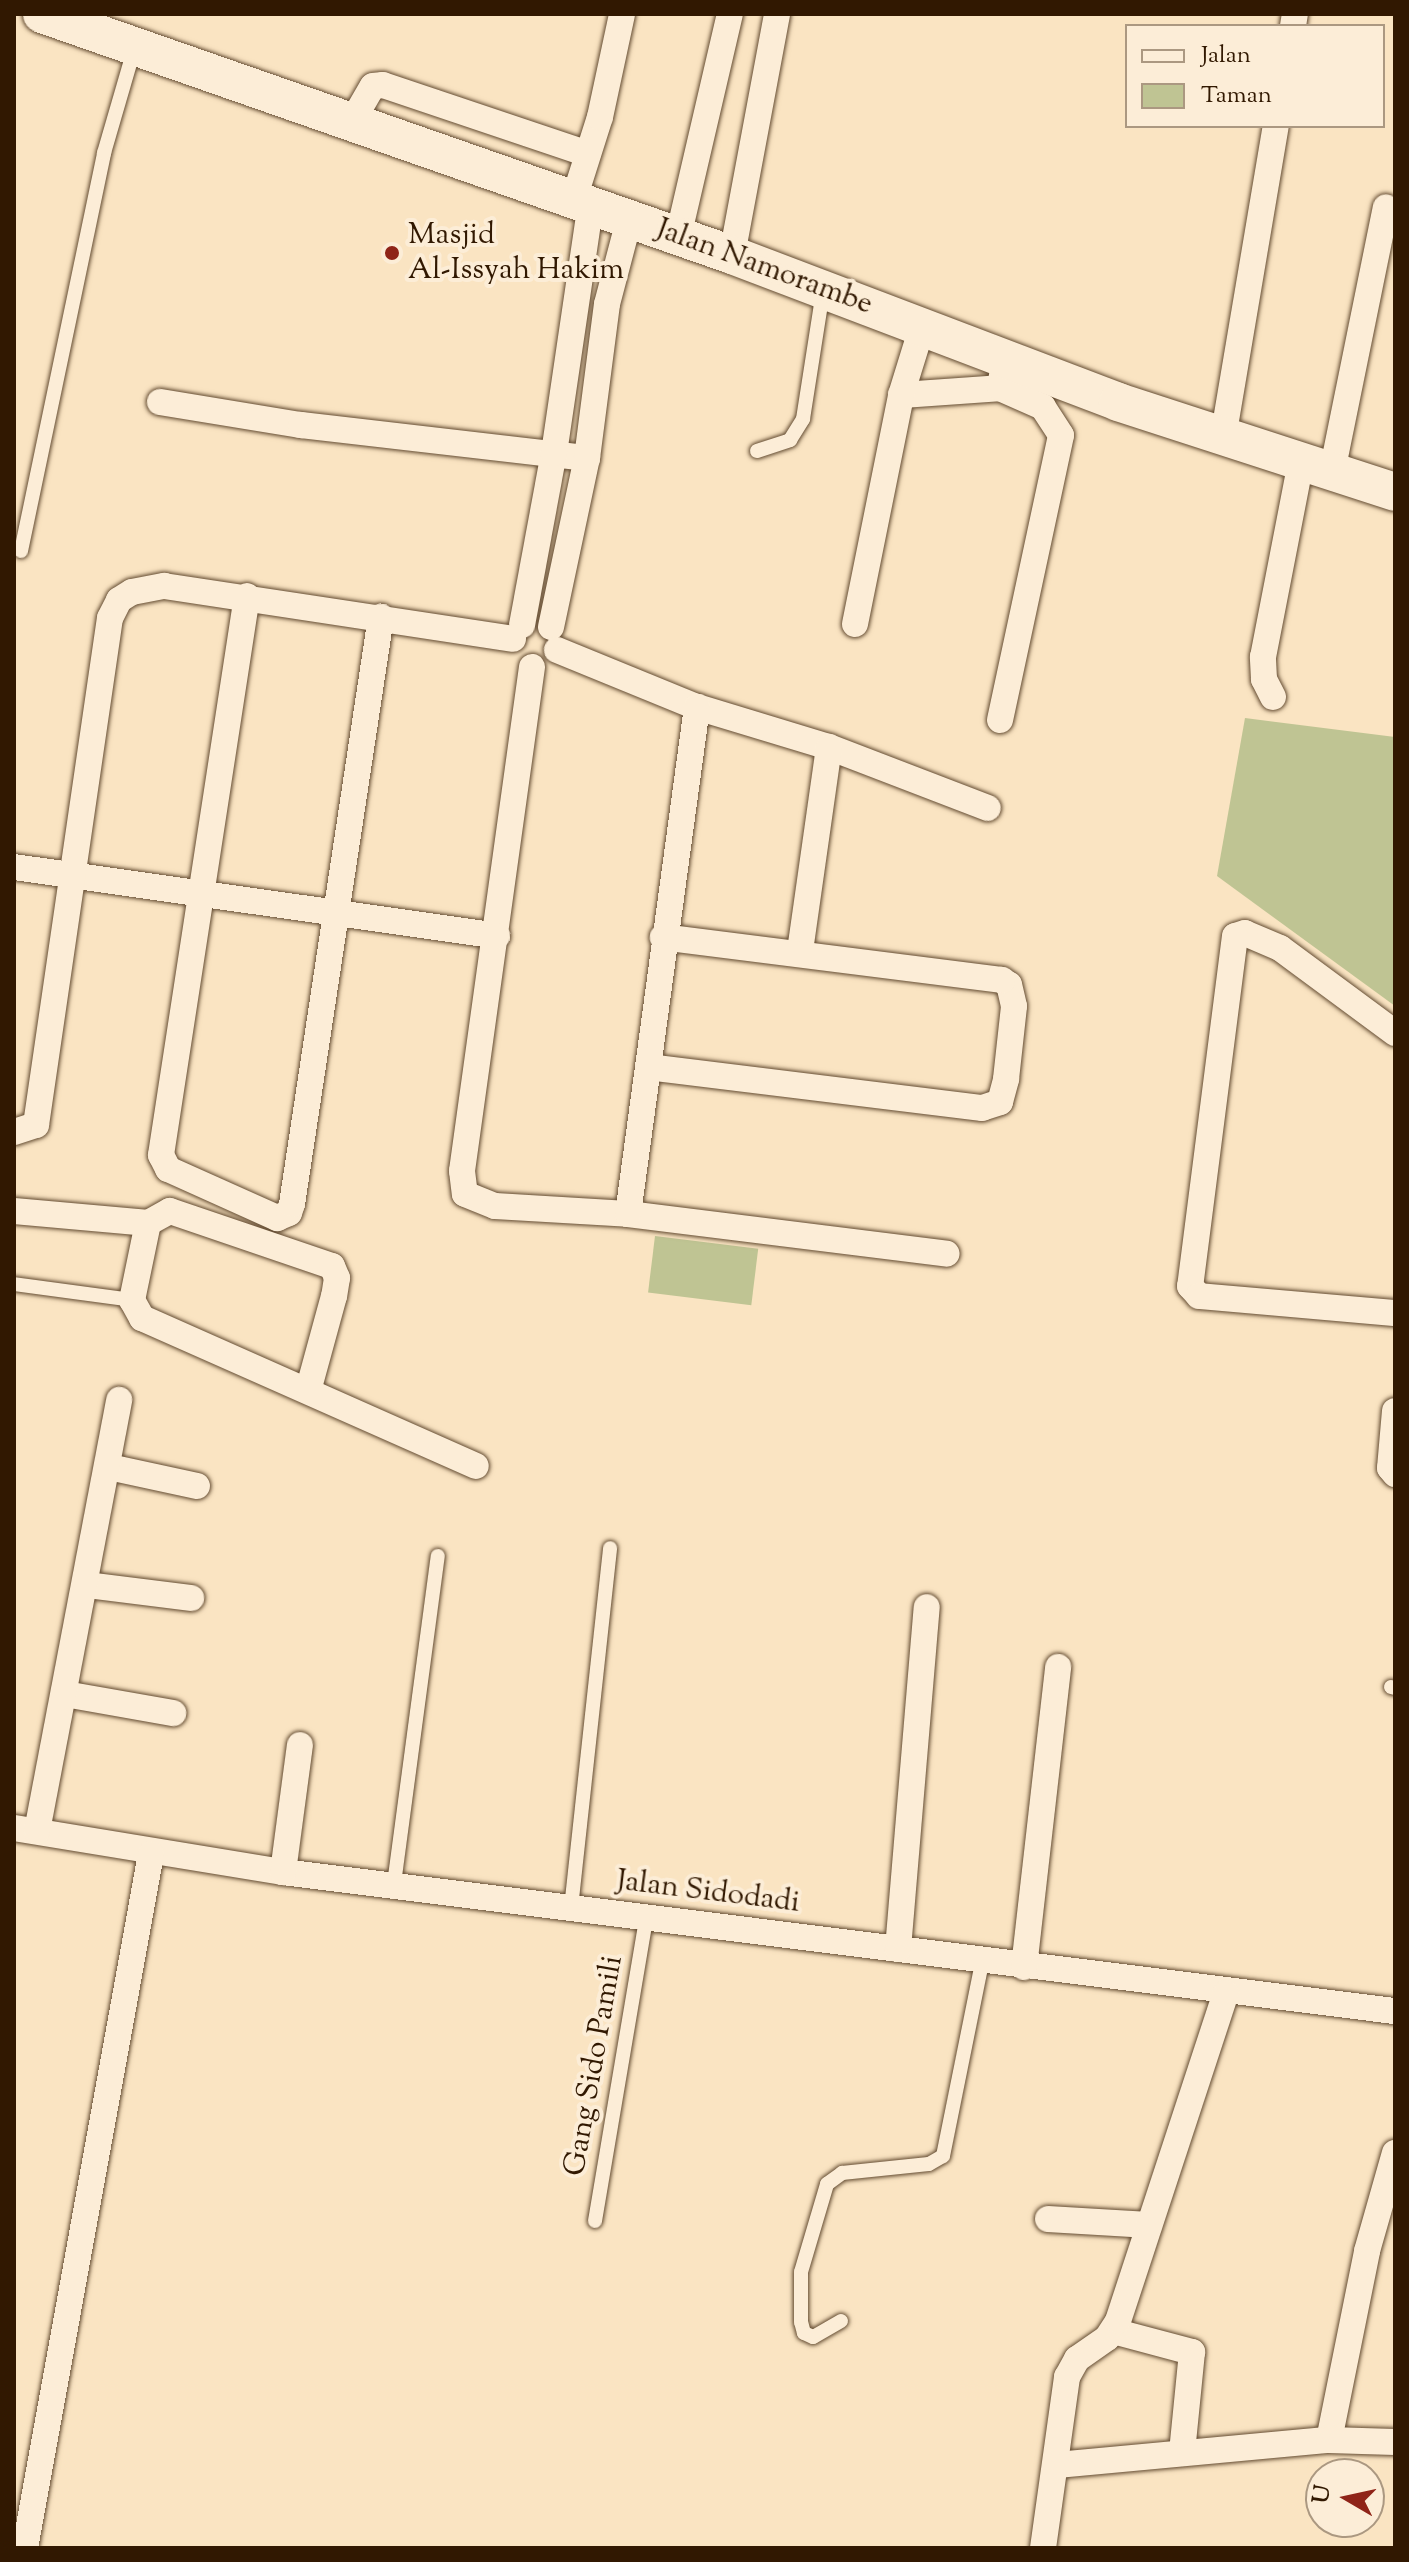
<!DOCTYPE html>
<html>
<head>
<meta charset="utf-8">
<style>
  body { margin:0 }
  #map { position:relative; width:1409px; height:2562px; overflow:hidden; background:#fae4c2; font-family:"Sorts Mill Goudy",serif }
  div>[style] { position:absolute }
  .green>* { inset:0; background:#bfc493; transform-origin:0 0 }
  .roads { filter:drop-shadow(0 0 2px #634b31) drop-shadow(0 0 2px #634b31) }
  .lane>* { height:14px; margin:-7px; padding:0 7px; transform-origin:7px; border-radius:7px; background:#fcedd7 }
  .street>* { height:26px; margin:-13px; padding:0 13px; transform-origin:13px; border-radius:13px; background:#fcedd7 }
  .secondary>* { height:38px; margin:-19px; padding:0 19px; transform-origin:19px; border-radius:19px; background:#fcedd7 }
  .dots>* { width:22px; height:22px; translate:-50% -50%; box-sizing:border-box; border:4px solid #fcedd7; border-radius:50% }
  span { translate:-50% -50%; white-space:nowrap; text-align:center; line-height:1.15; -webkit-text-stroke:8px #fcedd7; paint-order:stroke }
  .poi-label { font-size:30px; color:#311801 }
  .left { translate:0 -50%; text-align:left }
  .street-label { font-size:30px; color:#311801 }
  .frame { position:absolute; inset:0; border:16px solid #311801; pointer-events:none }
  .legend { position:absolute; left:1125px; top:24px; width:260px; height:104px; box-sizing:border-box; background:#fcedd7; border:2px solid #ab9881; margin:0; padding:10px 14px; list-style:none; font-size:24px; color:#311801 }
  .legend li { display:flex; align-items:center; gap:16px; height:40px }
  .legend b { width:40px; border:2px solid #ab9881 }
  .north { position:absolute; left:1305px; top:2458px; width:80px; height:80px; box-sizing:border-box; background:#fcedd7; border:2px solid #ab9881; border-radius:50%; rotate:279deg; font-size:22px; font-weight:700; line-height:32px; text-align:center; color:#311801 }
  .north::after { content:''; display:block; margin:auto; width:28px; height:36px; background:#8f2418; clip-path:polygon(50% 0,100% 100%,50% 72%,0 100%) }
</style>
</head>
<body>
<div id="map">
  <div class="green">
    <i style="clip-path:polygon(1245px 718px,1395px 737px,1395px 1006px,1217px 876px)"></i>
    <i style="left:655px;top:1236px;width:104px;height:57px;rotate:7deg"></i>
  </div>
  <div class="roads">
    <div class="lane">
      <i style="left:757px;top:451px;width:35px;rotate:-18deg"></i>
      <i style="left:790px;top:440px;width:25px;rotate:-58deg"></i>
      <i style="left:803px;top:419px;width:130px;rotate:-81.1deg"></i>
      <i style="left:21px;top:551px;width:407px;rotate:-78.2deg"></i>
      <i style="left:104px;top:153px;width:107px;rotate:-73.8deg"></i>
      <i style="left:14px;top:1284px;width:119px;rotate:7.7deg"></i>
      <i style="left:1391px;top:1687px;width:4px;rotate:14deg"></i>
      <i style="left:394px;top:1884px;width:331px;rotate:-82.4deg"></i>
      <i style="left:571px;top:1908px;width:362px;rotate:-83.8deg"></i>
      <i style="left:595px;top:2221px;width:306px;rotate:-80.4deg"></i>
      <i style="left:841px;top:2321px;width:32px;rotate:150deg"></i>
      <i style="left:813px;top:2337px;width:10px;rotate:-156deg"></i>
      <i style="left:804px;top:2333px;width:11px;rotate:-105deg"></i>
      <i style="left:801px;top:2322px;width:50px;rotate:-90deg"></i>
      <i style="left:801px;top:2272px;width:92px;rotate:-73.5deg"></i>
      <i style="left:827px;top:2184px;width:19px;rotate:-36deg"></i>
      <i style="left:842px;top:2173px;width:87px;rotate:-5.9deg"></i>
      <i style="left:929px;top:2164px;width:16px;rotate:-30deg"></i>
      <i style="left:943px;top:2156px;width:197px;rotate:-78.6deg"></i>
    </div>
    <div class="street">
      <i style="left:1293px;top:26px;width:12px;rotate:-81deg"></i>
      <i style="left:353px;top:120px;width:39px;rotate:-60deg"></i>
      <i style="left:373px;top:86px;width:10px;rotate:-6deg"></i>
      <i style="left:383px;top:85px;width:216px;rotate:18.6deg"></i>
      <i style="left:573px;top:202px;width:89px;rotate:-72.4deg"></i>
      <i style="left:600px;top:117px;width:105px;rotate:-77.9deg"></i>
      <i style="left:678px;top:237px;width:229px;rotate:-76.9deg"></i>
      <i style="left:732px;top:255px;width:245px;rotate:-79.4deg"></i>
      <i style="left:901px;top:395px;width:99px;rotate:-4deg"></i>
      <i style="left:160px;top:402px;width:143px;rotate:9.3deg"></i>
      <i style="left:301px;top:425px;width:288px;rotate:6.6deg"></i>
      <i style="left:1223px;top:438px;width:316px;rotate:-80.4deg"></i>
      <i style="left:1332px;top:472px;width:270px;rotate:-78.5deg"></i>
      <i style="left:247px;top:596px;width:566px;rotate:98.75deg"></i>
      <i style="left:161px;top:1155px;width:16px;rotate:63deg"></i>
      <i style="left:168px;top:1169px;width:120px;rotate:24.2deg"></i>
      <i style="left:277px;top:1218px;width:13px;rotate:-23deg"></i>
      <i style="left:289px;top:1213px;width:9px;rotate:-72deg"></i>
      <i style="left:292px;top:1204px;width:594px;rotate:-81.38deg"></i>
      <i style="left:855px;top:624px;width:234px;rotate:-78.6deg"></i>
      <i style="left:901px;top:395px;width:74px;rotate:-72.8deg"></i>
      <i style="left:522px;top:625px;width:175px;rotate:-79.5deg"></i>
      <i style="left:554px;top:453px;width:248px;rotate:-81.6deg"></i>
      <i style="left:551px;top:627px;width:173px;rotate:-78deg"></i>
      <i style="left:587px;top:458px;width:155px;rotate:-82.6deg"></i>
      <i style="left:607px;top:304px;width:87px;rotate:-75.3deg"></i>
      <i style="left:557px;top:650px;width:151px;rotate:22.2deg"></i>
      <i style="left:697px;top:707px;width:138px;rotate:16.9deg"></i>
      <i style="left:829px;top:747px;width:170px;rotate:21deg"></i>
      <i style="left:532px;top:667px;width:509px;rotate:97.91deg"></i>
      <i style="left:462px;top:1171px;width:23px;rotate:83deg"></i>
      <i style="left:465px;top:1194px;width:32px;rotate:22deg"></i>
      <i style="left:495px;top:1206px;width:133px;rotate:3.4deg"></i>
      <i style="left:628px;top:1214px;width:321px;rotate:7.1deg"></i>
      <i style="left:1273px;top:697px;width:20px;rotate:-117deg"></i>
      <i style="left:1264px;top:679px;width:22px;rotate:-93deg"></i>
      <i style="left:1263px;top:657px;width:199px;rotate:-79deg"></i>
      <i style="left:1000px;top:720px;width:291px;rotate:-77.9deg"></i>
      <i style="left:1061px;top:435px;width:33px;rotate:-123deg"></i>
      <i style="left:1043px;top:407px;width:47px;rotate:-156.2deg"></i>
      <i style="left:1000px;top:388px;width:32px;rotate:-81deg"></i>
      <i style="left:14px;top:867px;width:488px;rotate:8.1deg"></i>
      <i style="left:800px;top:951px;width:206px;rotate:-81.9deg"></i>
      <i style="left:1395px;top:1033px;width:143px;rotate:-143.5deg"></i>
      <i style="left:1280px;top:948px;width:38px;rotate:-157deg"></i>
      <i style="left:1245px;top:933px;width:10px;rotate:163deg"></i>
      <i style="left:1235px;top:936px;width:353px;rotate:97.3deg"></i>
      <i style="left:1190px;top:1286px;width:13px;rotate:48deg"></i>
      <i style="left:1199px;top:1296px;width:197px;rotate:5deg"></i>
      <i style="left:648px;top:1067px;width:337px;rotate:7deg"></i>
      <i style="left:982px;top:1108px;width:19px;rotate:-18deg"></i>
      <i style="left:1000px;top:1102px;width:24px;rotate:-75deg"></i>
      <i style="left:1006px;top:1079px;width:73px;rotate:-83.7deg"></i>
      <i style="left:1014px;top:1006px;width:22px;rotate:-103deg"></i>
      <i style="left:1009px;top:985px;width:9px;rotate:-144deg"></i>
      <i style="left:1002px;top:980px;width:342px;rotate:-172.8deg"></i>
      <i style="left:14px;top:1132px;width:23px;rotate:-18deg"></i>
      <i style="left:36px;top:1125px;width:512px;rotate:-81.7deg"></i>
      <i style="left:110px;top:618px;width:20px;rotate:-63deg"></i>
      <i style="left:119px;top:600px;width:15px;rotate:-32deg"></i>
      <i style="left:132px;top:592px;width:33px;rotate:-11deg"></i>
      <i style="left:164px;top:586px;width:353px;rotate:8.6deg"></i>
      <i style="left:14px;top:1211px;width:135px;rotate:5.1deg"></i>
      <i style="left:148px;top:1223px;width:25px;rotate:-29deg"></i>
      <i style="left:170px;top:1211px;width:171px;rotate:18.8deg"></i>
      <i style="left:332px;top:1266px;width:13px;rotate:67deg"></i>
      <i style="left:337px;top:1278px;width:18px;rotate:99deg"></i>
      <i style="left:334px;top:1296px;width:98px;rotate:105.3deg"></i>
      <i style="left:628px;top:1214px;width:512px;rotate:-82.25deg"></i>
      <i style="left:148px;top:1223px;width:79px;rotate:101.7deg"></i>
      <i style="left:132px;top:1300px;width:21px;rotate:61deg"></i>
      <i style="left:142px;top:1318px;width:365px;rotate:23.9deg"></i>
      <i style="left:1395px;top:1411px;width:57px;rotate:95deg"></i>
      <i style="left:1390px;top:1468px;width:8px;rotate:50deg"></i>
      <i style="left:109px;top:1467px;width:90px;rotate:12.2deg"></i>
      <i style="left:87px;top:1585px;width:105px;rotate:7.1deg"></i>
      <i style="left:65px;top:1694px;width:110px;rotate:10deg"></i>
      <i style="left:14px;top:1828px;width:273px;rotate:9.3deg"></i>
      <i style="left:283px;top:1872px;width:1121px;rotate:7.13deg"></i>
      <i style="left:37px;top:1831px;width:439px;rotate:-79.2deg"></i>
      <i style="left:283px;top:1872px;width:128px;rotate:-82.4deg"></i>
      <i style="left:898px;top:1949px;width:343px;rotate:-85.2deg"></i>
      <i style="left:1024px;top:1967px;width:302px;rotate:-83.5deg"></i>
      <i style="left:1048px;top:2219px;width:101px;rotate:3.4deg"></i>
      <i style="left:1113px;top:2331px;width:82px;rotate:14.9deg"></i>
      <i style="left:1192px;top:2352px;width:101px;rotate:95.7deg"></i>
      <i style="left:1329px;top:2440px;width:193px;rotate:-78.6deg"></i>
      <i style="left:1367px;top:2251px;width:102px;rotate:-74.1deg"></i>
      <i style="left:1057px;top:2465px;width:273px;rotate:-5.3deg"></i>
      <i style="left:1329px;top:2440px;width:66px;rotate:1.7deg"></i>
      <i style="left:25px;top:2548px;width:705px;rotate:-79.71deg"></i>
      <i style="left:1043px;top:2548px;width:173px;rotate:-82deg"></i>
      <i style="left:1067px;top:2377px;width:21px;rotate:-61deg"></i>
      <i style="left:1077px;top:2359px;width:37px;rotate:-35deg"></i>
      <i style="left:1107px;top:2338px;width:20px;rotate:-57deg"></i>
      <i style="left:1118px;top:2321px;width:345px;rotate:-71.8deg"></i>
    </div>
    <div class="secondary">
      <i style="left:42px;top:14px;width:731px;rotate:19.25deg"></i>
      <i style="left:732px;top:255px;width:413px;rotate:20.8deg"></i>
      <i style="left:1118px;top:402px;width:291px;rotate:18deg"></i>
    </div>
  </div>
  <div class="dots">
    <i style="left:392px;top:253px;background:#8f2418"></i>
  </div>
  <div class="poi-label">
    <span class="left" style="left:408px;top:253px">Masjid<br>Al-Issyah Hakim</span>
  </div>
  <div class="street-label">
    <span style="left:764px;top:268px;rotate:20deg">Jalan Namorambe</span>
    <span style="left:708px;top:1893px;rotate:7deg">Jalan Sidodadi</span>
    <span style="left:595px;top:2066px;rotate:-80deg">Gang Sido Pamili</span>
  </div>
  <div class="frame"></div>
  <ul class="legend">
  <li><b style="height:10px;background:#fcedd7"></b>Jalan</li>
  <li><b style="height:22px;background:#bfc493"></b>Taman</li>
  </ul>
  <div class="north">U</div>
</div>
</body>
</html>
